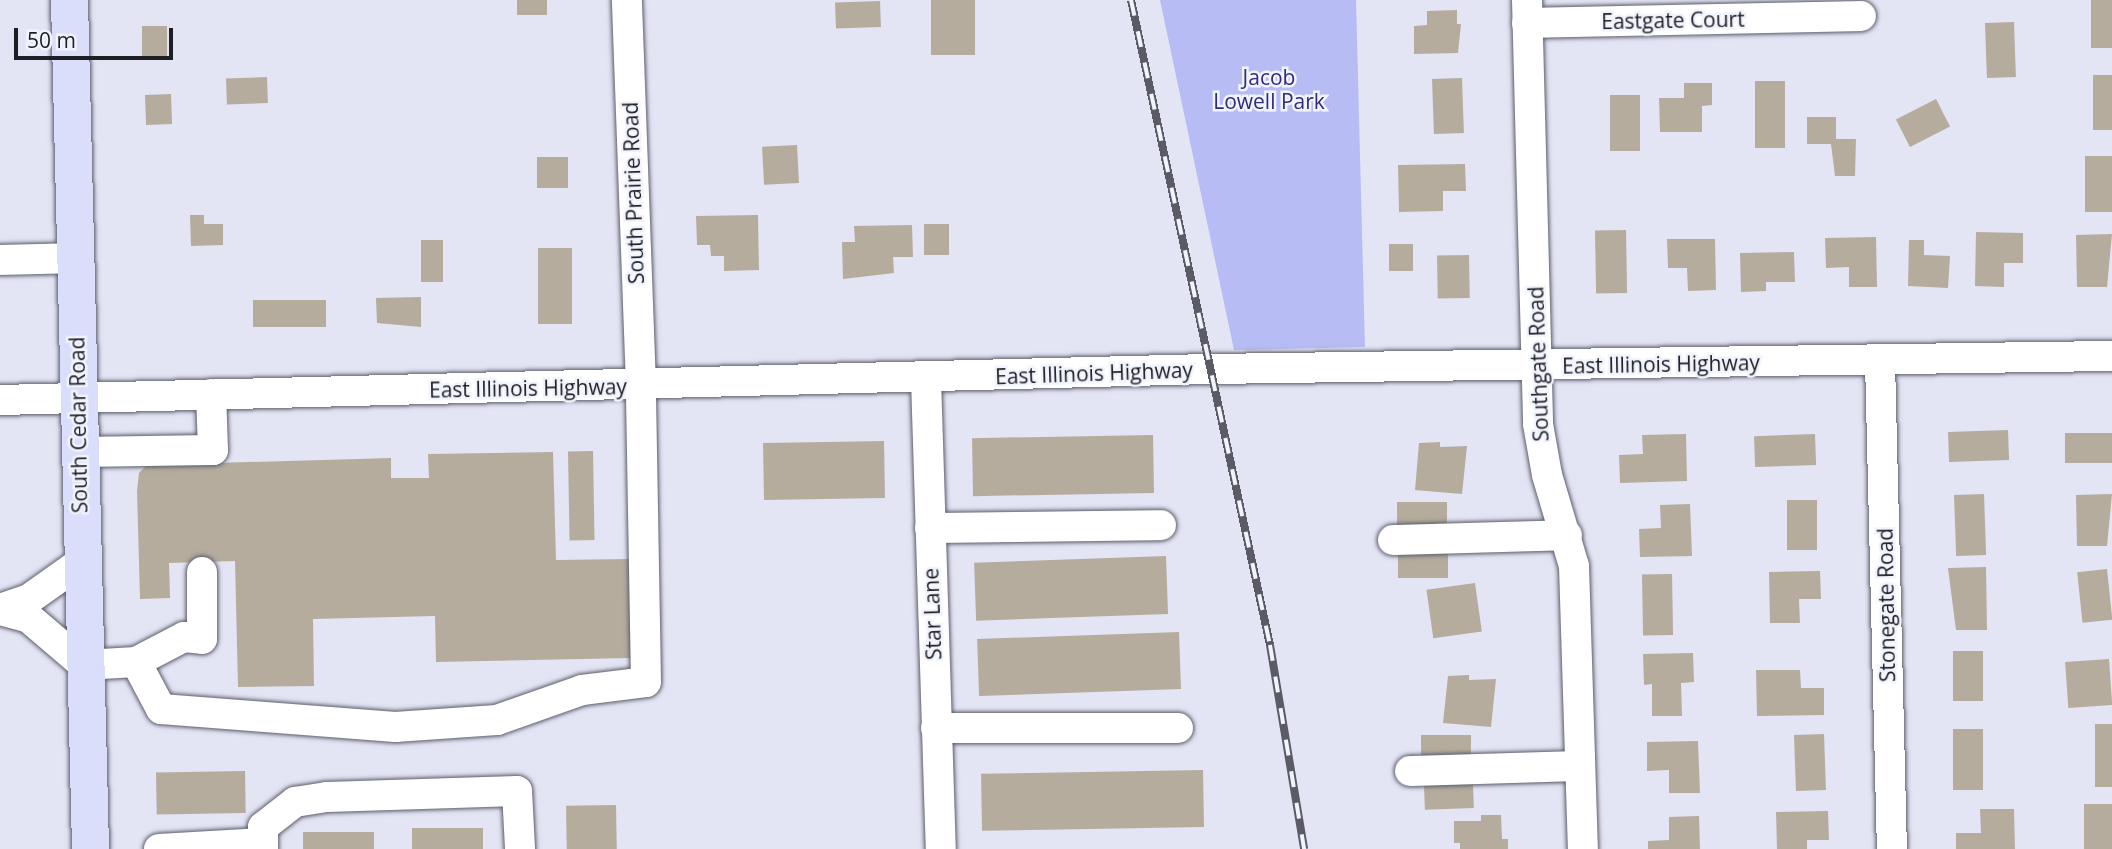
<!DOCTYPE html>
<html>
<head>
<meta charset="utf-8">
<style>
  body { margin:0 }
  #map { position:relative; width:2112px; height:849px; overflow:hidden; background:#e3e5f5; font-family:"Open Sans",sans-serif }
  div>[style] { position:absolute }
  .green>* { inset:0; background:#b7bdf4 }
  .building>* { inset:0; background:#b5ac9e; transform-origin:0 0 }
  .roads { filter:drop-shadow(0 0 2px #5c5e6c) drop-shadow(0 0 2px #5c5e6c) }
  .minor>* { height:30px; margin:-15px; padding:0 15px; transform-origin:15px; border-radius:15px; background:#fff }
  .major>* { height:37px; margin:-18.5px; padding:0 18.5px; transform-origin:18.5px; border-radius:18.5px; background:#dadefa }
  .rail>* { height:8px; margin-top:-4px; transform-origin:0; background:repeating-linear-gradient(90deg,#f1f3fd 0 16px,#5a5b64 0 32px); box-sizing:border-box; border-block:2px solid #5a5b64 }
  span { translate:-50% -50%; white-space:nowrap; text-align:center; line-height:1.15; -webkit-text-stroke:5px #f1f3fd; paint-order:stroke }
  .street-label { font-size:21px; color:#1e1f25 }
  .park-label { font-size:21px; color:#302b7c }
  .scale { position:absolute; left:14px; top:28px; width:159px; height:32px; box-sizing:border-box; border:4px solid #1e1f25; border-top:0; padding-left:9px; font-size:21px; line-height:24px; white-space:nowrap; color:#1e1f25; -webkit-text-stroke:5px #f1f3fd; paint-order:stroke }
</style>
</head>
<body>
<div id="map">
  <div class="green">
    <i style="clip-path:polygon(1160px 0,1356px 0,1365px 347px,1234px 350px)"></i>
  </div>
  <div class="building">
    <i style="left:517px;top:0;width:30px;height:15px"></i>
    <i style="left:931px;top:0;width:44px;height:55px"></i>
    <i style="left:2091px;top:0;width:21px;height:48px"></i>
    <i style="left:880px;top:1px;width:26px;height:45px;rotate:88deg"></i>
    <i style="clip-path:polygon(1457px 10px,1457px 24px,1461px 24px,1458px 53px,1414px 54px,1414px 26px,1427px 25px,1427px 11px)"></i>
    <i style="left:2014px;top:22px;width:55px;height:29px;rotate:88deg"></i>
    <i style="left:167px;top:26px;width:30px;height:25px;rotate:90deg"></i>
    <i style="left:2093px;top:75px;width:19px;height:55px"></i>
    <i style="left:267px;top:77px;width:26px;height:41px;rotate:88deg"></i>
    <i style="left:1462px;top:78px;width:55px;height:30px;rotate:88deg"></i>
    <i style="left:1755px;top:81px;width:30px;height:67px"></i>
    <i style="clip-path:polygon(1684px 83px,1712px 83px,1712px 105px,1702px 106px,1702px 132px,1660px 132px,1659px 98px,1684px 98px)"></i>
    <i style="left:171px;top:94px;width:30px;height:26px;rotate:88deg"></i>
    <i style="left:1610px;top:95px;width:30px;height:56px"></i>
    <i style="left:1936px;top:99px;width:31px;height:45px;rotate:63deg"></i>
    <i style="clip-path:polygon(1807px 117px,1836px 117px,1836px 139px,1856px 139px,1855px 176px,1835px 176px,1831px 144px,1807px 144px)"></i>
    <i style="left:797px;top:145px;width:38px;height:35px;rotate:87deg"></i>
    <i style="left:2112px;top:156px;width:56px;height:27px;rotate:90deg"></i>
    <i style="left:537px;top:157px;width:31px;height:31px"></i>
    <i style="clip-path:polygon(1465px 164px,1466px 191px,1443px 191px,1443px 211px,1399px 212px,1398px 165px)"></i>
    <i style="clip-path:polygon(190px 215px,204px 215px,204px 224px,223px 224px,223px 245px,191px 246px)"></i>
    <i style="clip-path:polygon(758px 215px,759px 270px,724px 271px,724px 256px,711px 256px,710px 245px,697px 245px,696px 216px)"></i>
    <i style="left:924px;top:224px;width:25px;height:31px"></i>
    <i style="clip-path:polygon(912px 225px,913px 257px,893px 257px,894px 273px,843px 279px,842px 242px,855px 242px,854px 226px)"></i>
    <i style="left:1626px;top:230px;width:63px;height:31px;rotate:89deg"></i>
    <i style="clip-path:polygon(1976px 232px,2023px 233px,2023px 263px,2004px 263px,2004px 287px,1975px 286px)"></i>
    <i style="clip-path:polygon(2112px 234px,2107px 287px,2077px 287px,2076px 235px)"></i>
    <i style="clip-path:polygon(1876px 237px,1877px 287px,1849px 287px,1849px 267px,1826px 268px,1825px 238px)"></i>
    <i style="clip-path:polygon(1667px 239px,1715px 239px,1716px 290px,1688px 291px,1687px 268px,1668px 268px)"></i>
    <i style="left:421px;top:240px;width:22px;height:42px"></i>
    <i style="clip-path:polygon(1909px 240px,1924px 240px,1924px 255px,1950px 256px,1948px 288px,1908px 286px)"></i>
    <i style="left:1389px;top:244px;width:24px;height:27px"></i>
    <i style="left:538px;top:248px;width:34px;height:76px"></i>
    <i style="clip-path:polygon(1794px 252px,1795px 282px,1766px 282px,1766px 291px,1741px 292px,1740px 253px)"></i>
    <i style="left:1469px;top:255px;width:43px;height:32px;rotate:89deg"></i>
    <i style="clip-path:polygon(421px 297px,421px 327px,377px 323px,376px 298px)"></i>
    <i style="left:326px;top:300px;width:27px;height:73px;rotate:90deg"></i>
    <i style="left:2008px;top:430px;width:30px;height:60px;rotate:88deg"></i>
    <i style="left:2112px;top:433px;width:30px;height:47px;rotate:90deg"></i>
    <i style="clip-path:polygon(1686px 434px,1687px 481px,1620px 483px,1619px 455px,1643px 454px,1642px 435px)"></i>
    <i style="left:1815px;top:434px;width:31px;height:61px;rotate:88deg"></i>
    <i style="left:1153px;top:435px;width:58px;height:181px;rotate:89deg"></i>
    <i style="left:884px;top:441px;width:57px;height:121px;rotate:89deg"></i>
    <i style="clip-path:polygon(1440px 442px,1440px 447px,1467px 446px,1462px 494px,1415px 490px,1419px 443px)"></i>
    <i style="left:593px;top:451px;width:89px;height:25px;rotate:89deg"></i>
    <i style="clip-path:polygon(553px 452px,556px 560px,629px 559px,631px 658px,436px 662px,435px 616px,313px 619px,314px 686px,238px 687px,235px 561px,169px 563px,170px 598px,140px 599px,137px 491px,139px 473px,147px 465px,391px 458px,391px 478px,429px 478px,428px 454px)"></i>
    <i style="left:1984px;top:494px;width:61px;height:30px;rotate:88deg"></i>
    <i style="clip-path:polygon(2112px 494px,2107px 546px,2077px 546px,2076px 495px)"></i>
    <i style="left:1787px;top:500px;width:30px;height:50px"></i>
    <i style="left:1447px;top:502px;width:24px;height:50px;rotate:90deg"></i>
    <i style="clip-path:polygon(1690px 504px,1692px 556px,1640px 557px,1639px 529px,1661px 528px,1660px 505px)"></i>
    <i style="left:1398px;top:553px;width:50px;height:25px"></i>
    <i style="left:1166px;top:556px;width:58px;height:192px;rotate:88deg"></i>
    <i style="clip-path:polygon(1986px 567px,1987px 630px,1956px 630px,1948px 568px)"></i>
    <i style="left:2107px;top:569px;width:51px;height:30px;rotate:84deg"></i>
    <i style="clip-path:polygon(1820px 571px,1821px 599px,1799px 599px,1800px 623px,1770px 623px,1769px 572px)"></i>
    <i style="left:1672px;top:574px;width:61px;height:30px;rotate:89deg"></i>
    <i style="left:1475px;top:583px;width:49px;height:49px;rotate:82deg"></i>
    <i style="left:1179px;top:632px;width:57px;height:202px;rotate:88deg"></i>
    <i style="left:1953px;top:651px;width:30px;height:50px"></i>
    <i style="clip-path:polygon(1693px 653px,1694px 682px,1681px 683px,1682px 716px,1652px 716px,1652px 684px,1644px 685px,1643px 654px)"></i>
    <i style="left:2109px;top:659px;width:46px;height:44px;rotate:86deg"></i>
    <i style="clip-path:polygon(1756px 670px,1800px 670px,1801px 688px,1824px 688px,1824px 715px,1757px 716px)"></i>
    <i style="clip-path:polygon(1469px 675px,1469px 680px,1496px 679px,1491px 727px,1443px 723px,1448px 676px)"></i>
    <i style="left:2112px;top:724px;width:63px;height:17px;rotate:90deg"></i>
    <i style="left:1953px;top:729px;width:30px;height:61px"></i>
    <i style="left:1824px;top:734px;width:56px;height:30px;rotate:88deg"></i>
    <i style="left:1471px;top:735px;width:24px;height:50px;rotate:90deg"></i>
    <i style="clip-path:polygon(1698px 741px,1700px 793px,1669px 793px,1669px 770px,1647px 771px,1647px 742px)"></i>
    <i style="left:1203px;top:770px;width:57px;height:222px;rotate:89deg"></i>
    <i style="left:245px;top:771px;width:42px;height:89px;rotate:89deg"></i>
    <i style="left:1473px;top:784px;width:24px;height:49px;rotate:88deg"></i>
    <i style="left:2084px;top:804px;width:28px;height:45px"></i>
    <i style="left:616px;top:805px;width:44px;height:50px;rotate:89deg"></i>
    <i style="clip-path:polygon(1980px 809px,2014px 809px,2015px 849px,1956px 849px,1956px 833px,1981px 833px)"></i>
    <i style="clip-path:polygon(1828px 811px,1829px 840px,1807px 840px,1807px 849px,1777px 849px,1776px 812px)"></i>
    <i style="clip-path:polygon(1481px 815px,1501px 815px,1502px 839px,1508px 839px,1508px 849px,1460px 849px,1460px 843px,1454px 843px,1454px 821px,1481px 821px)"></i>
    <i style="clip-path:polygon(1699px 816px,1700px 849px,1648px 849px,1648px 841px,1669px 840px,1669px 817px)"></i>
    <i style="left:483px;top:828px;width:21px;height:71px;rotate:90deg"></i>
    <i style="left:374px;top:832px;width:17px;height:71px;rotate:90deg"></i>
  </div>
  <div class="roads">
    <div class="minor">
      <i style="left:1527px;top:0;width:424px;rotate:88.5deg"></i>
      <i style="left:1538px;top:424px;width:52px;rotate:80deg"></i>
      <i style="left:1547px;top:475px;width:95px;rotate:73.5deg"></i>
      <i style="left:1574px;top:566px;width:283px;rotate:88.2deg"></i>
      <i style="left:1527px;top:23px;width:334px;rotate:-1.2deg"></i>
      <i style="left:0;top:260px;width:75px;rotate:-1.5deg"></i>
      <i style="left:1880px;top:361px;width:488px;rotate:88.6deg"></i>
      <i style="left:926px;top:379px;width:470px;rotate:88.2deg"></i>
      <i style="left:0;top:400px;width:1212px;rotate:-1.47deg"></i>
      <i style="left:1212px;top:369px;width:900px;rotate:-0.83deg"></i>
      <i style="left:78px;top:452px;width:135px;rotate:-0.8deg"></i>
      <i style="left:213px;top:450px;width:56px;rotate:-92deg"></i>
      <i style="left:930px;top:528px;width:231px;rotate:-0.7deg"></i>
      <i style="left:1393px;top:540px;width:174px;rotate:-1.6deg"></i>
      <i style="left:0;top:609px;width:31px;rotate:-19deg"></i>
      <i style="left:29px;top:599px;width:64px;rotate:-35.4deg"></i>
      <i style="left:0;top:610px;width:30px;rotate:15deg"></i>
      <i style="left:29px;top:618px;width:72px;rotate:40.5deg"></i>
      <i style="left:84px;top:665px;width:52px;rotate:-3.3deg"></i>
      <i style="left:136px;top:662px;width:54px;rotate:-27.5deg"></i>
      <i style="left:184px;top:637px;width:18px;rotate:6deg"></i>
      <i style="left:202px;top:639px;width:67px;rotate:-90deg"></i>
      <i style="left:136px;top:662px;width:53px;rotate:62deg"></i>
      <i style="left:161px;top:709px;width:235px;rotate:4.4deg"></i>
      <i style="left:395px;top:727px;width:102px;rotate:-3.9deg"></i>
      <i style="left:497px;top:720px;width:90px;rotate:-19.4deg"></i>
      <i style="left:582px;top:690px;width:64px;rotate:-7.1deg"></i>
      <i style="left:646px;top:682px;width:296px;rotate:-91deg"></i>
      <i style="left:641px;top:386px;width:386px;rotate:-92.1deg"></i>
      <i style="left:936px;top:728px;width:242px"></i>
      <i style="left:1410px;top:771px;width:170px;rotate:-1.7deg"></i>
      <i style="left:159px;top:849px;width:104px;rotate:-3.3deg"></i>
      <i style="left:263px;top:849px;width:22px;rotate:-90deg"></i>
      <i style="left:263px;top:827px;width:41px;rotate:-38deg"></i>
      <i style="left:295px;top:802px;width:32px;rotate:-9deg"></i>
      <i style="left:327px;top:797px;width:190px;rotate:-1.8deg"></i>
      <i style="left:517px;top:791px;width:58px;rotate:87deg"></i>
    </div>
    <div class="major">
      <i style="left:69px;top:0;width:849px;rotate:88.58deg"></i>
    </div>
  </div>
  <div class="rail">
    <i style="left:1131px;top:0;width:660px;rotate:77.84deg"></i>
    <i style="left:1270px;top:645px;width:207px;rotate:80.5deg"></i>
  </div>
  <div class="street-label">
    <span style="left:1673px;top:20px;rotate:-1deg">Eastgate Court</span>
    <span style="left:633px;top:193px;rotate:-92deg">South Prairie Road</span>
    <span style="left:1538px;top:364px;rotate:-92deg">Southgate Road</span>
    <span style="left:1661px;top:364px;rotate:-1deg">East Illinois Highway</span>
    <span style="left:1094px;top:373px;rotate:-2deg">East Illinois Highway</span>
    <span style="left:528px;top:388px;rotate:-1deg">East Illinois Highway</span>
    <span style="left:78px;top:425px;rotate:-91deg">South Cedar Road</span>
    <span style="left:1886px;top:605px;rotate:-91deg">Stonegate Road</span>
    <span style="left:932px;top:614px;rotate:-92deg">Star Lane</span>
  </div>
  <div class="park-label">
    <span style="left:1269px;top:89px">Jacob<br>Lowell Park</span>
  </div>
  <div class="scale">50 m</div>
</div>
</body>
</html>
